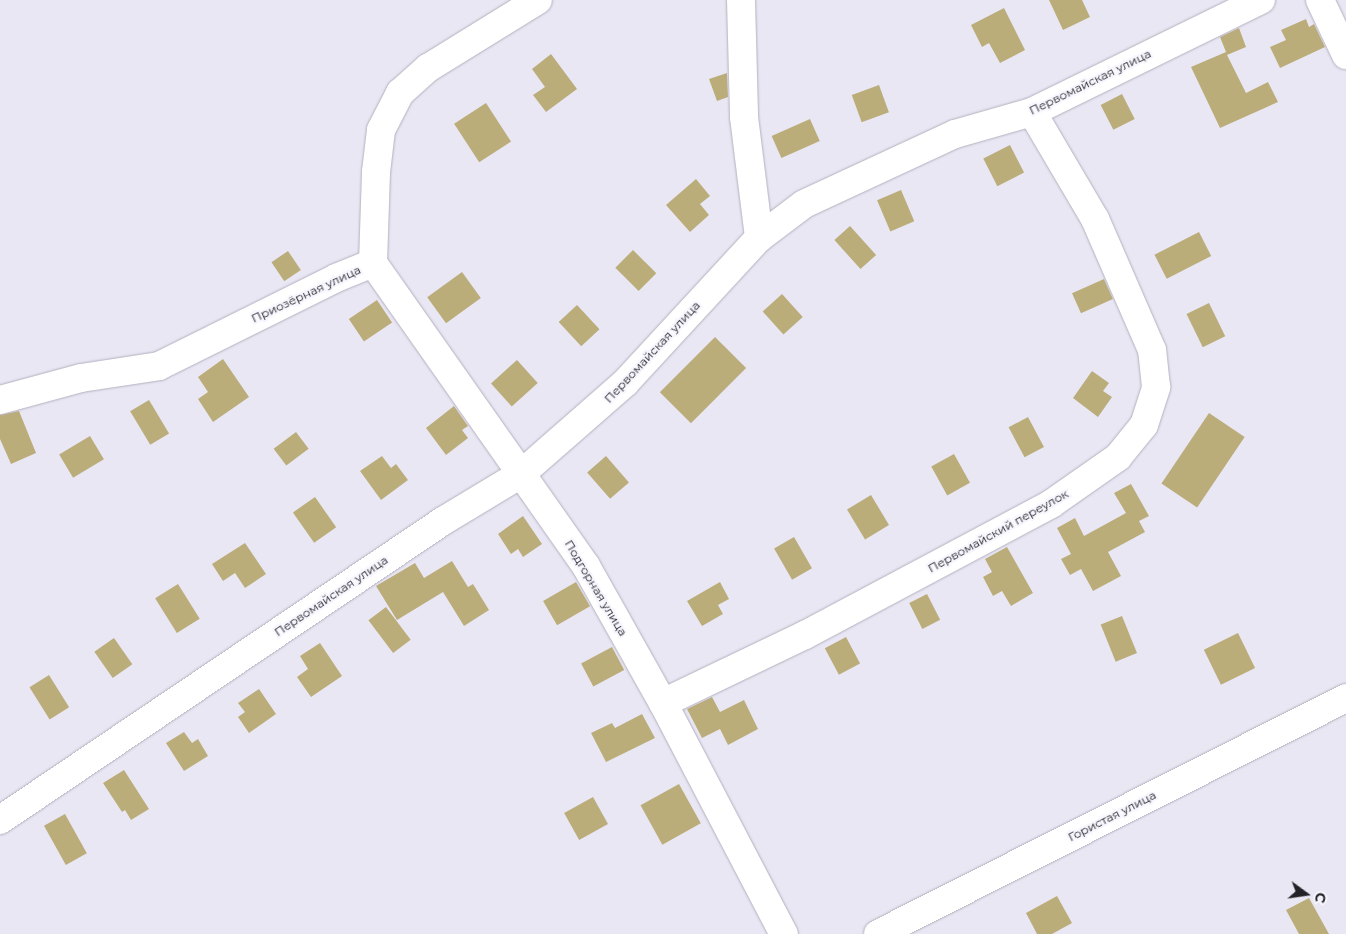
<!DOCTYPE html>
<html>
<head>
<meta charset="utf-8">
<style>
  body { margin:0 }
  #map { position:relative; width:1346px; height:934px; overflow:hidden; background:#eae7f5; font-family:Montserrat,sans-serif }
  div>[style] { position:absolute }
  .building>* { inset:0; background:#bbad7a; transform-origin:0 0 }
  .roads { filter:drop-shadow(0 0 1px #b3b0bd) drop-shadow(0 0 1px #b3b0bd) }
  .minor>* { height:28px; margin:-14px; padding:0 14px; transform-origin:14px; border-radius:14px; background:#fff }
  span { translate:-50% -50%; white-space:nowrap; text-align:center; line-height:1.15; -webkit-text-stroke:4px #f7f5fd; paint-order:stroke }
  .street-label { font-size:12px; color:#232227 }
  .north { position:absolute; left:1281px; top:869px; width:50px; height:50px; -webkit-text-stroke:4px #f7f5fd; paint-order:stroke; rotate:104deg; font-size:14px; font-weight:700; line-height:20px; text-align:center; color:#232227 }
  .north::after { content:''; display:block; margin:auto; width:18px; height:22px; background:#232227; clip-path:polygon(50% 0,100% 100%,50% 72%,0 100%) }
</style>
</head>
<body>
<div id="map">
  <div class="building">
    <i style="clip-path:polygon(1049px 0,1082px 0,1090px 17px,1063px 30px)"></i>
    <i style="clip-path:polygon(1004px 8px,1025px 50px,1000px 63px,989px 43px,982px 47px,971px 25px)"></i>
    <i style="clip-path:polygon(1306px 19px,1309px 27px,1314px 24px,1325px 47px,1280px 68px,1270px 47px,1286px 40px,1281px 30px)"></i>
    <i style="clip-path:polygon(1239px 28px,1246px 47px,1227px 55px,1246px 93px,1268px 82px,1278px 102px,1220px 128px,1191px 67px,1226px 52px,1220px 37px)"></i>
    <i style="clip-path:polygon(551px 54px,577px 89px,546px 112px,533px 95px,545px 87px,532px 69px)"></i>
    <i style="clip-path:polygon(727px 73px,728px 97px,717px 101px,709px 79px)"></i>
    <i style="left:879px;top:85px;width:29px;height:29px;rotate:70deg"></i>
    <i style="left:1122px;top:94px;width:28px;height:24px;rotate:63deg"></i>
    <i style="left:486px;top:103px;width:46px;height:38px;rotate:57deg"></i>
    <i style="left:810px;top:119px;width:24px;height:42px;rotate:66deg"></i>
    <i style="left:1010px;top:145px;width:31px;height:30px;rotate:63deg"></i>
    <i style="clip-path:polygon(696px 179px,710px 196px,700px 204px,709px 215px,690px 232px,666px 205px)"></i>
    <i style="left:901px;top:190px;width:34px;height:26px;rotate:67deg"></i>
    <i style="left:850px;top:226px;width:39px;height:21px;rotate:48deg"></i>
    <i style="left:1199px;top:232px;width:27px;height:50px;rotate:63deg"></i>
    <i style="left:633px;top:250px;width:33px;height:25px;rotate:45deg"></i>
    <i style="left:288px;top:251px;width:23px;height:20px;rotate:56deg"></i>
    <i style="left:462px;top:272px;width:32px;height:43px;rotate:54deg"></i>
    <i style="left:1104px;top:279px;width:22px;height:35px;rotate:66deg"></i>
    <i style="left:782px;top:294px;width:31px;height:26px;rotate:48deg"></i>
    <i style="left:377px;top:300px;width:27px;height:34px;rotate:56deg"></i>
    <i style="left:1209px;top:303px;width:37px;height:25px;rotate:64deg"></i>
    <i style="left:577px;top:305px;width:33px;height:25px;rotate:47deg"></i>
    <i style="left:715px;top:337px;width:44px;height:78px;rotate:45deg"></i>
    <i style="clip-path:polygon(223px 359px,249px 397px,213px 422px,198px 399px,208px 392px,198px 377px)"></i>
    <i style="left:517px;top:360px;width:31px;height:35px;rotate:48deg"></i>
    <i style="clip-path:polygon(1092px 371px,1109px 383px,1103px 391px,1112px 397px,1098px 417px,1073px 398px)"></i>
    <i style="left:149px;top:400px;width:39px;height:22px;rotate:59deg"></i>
    <i style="clip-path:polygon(454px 406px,468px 426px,462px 430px,468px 438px,446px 455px,426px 428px)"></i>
    <i style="clip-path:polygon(19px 411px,36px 453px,11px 464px,0 439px,0 415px)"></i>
    <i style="left:1209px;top:413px;width:43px;height:85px;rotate:34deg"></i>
    <i style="left:1028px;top:417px;width:34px;height:22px;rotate:62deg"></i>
    <i style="left:296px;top:432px;width:21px;height:28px;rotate:53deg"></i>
    <i style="left:90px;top:436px;width:27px;height:36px;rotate:59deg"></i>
    <i style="left:954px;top:454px;width:33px;height:26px;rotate:61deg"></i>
    <i style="clip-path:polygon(382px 456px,391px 468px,396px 464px,408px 480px,381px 500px,360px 471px)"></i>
    <i style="left:606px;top:456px;width:35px;height:25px;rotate:49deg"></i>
    <i style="clip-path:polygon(1131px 484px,1149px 516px,1139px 521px,1145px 532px,1108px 552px,1121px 576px,1093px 591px,1081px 569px,1070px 575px,1061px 559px,1071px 554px,1057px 528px,1075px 518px,1084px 536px,1126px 513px,1114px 493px)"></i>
    <i style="left:871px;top:495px;width:35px;height:28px;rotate:59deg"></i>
    <i style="left:315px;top:497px;width:37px;height:27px;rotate:55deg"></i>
    <i style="clip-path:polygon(523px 516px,542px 544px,523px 557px,518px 549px,511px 554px,498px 534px)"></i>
    <i style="left:794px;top:537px;width:36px;height:23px;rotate:60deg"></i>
    <i style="clip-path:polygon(245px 543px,266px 574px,245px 588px,235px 573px,223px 581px,212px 564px)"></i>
    <i style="clip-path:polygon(1007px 547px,1033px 593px,1011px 606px,1002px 591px,993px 596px,983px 577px,992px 572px,985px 559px)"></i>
    <i style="clip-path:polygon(452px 561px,468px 587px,473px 584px,489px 610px,464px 626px,443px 592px,397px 620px,376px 586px,415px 563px,424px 578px)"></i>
    <i style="left:576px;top:582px;width:28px;height:38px;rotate:60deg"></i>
    <i style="clip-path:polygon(720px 582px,729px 599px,718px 605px,723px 614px,702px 626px,687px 601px)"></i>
    <i style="left:178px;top:584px;width:41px;height:27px;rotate:58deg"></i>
    <i style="left:927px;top:594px;width:29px;height:20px;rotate:63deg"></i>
    <i style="left:386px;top:607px;width:41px;height:22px;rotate:53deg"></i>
    <i style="left:1122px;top:616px;width:40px;height:23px;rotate:68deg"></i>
    <i style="left:1238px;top:633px;width:39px;height:38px;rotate:64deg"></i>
    <i style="left:846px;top:637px;width:30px;height:24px;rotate:62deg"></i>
    <i style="left:114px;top:638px;width:32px;height:24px;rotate:55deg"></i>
    <i style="clip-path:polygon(320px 643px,342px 676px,311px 697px,297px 677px,308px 669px,300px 656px)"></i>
    <i style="left:612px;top:647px;width:26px;height:35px;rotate:62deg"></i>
    <i style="left:49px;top:675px;width:38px;height:23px;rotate:58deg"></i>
    <i style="clip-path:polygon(259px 689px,276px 714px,249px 733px,238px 717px,245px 712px,238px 703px)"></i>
    <i style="clip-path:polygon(712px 697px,720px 712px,744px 700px,758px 729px,728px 745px,720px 729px,702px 738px,687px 709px)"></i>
    <i style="clip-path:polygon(642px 714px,655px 738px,606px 762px,591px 733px,612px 723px,615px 728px)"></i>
    <i style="clip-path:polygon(184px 732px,192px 743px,198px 739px,208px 756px,184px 771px,166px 743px)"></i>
    <i style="clip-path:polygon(124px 770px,149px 809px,131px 820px,125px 810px,122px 812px,103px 783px)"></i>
    <i style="left:679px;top:784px;width:45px;height:44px;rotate:61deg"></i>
    <i style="left:593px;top:797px;width:31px;height:33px;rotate:61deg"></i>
    <i style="left:65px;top:814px;width:45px;height:24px;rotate:61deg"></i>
    <i style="clip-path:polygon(1057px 896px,1072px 923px,1052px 934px,1037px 934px,1026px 913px)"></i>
    <i style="clip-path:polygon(1309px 898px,1329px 934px,1299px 934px,1286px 910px)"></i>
  </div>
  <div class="roads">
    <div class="minor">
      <i style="left:741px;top:0;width:117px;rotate:88.5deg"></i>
      <i style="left:744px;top:117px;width:122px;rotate:82.9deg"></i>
      <i style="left:1320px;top:0;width:61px;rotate:64.7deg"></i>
      <i style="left:373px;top:263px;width:370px;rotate:54.9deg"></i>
      <i style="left:586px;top:566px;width:157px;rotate:60.7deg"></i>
      <i style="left:663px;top:703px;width:261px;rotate:62.4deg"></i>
      <i style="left:373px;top:263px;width:91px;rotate:-88.1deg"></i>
      <i style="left:376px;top:172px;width:42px;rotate:-83.2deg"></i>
      <i style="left:381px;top:130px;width:42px;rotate:-62.8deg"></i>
      <i style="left:400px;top:93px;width:38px;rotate:-42deg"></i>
      <i style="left:428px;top:68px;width:129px;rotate:-31.7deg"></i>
      <i style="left:0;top:400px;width:84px;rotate:-15.2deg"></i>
      <i style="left:81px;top:378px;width:79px;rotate:-8.7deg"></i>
      <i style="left:159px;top:366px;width:198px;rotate:-26.4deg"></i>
      <i style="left:336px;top:278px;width:40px;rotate:-22deg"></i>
      <i style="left:663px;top:703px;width:157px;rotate:-25.6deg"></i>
      <i style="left:805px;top:635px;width:279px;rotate:-28deg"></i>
      <i style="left:1051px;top:504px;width:82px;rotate:-35deg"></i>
      <i style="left:1118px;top:457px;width:41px;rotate:-50.9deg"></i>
      <i style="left:1144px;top:425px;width:40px;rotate:-72deg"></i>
      <i style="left:1156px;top:387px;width:37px;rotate:-96deg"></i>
      <i style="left:1152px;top:350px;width:143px;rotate:-113.5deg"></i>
      <i style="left:1095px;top:219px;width:124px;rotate:-120.5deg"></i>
      <i style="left:0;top:820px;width:534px;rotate:-34.02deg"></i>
      <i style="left:443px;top:521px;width:91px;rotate:-31.1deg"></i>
      <i style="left:521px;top:474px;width:138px;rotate:-41.2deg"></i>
      <i style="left:625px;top:383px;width:197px;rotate:-47.3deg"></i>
      <i style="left:759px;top:238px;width:56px;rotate:-37.1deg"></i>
      <i style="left:804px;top:204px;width:166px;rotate:-24.9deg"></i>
      <i style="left:955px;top:134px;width:80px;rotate:-15.9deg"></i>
      <i style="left:1032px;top:112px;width:255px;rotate:-26.1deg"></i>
      <i style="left:878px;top:934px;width:524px;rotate:-26.76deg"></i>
    </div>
  </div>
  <div class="street-label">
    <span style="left:1090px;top:82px;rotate:-26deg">Первомайская улица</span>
    <span style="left:306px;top:294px;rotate:-25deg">Приозёрная улица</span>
    <span style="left:652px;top:352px;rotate:-47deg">Первомайская улица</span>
    <span style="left:998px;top:531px;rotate:-29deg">Первомайский переулок</span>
    <span style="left:596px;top:588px;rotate:59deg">Подгорная улица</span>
    <span style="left:331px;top:596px;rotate:-34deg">Первомайская улица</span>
    <span style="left:1112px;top:816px;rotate:-27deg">Гористая улица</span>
  </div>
  <div class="north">С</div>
</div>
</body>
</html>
